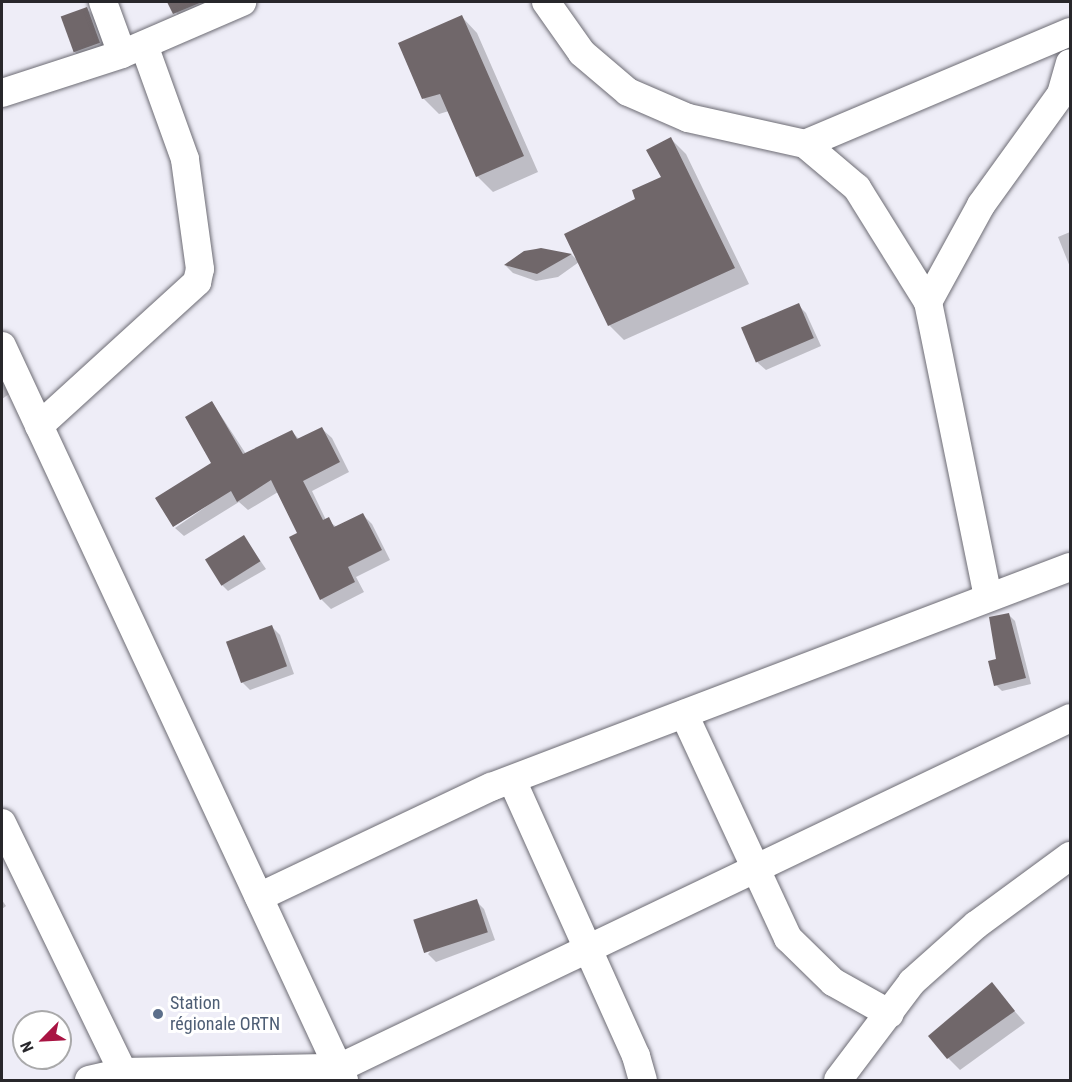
<!DOCTYPE html>
<html>
<head>
<meta charset="utf-8">
<style>
  body { margin:0 }
  #map { position:relative; width:1072px; height:1082px; overflow:hidden; background:#eeedf7; font-family:"Roboto Condensed",sans-serif }
  div>[style] { position:absolute }
  .shadow>* { inset:0; background:#0003 }
  .building>* { inset:0; background:#70676a; transform-origin:0 0 }
  .roads { filter:drop-shadow(0 0 2px #6d6c74) drop-shadow(0 0 2px #6d6c74) }
  .street>* { height:28px; margin:-14px; padding:0 14px; transform-origin:14px; border-radius:14px; background:#fff }
  .dots>* { width:16px; height:16px; translate:-50% -50%; box-sizing:border-box; border:3px solid #fff; border-radius:50% }
  span { translate:-50% -50%; white-space:nowrap; text-align:center; line-height:1.15; -webkit-text-stroke:6px #fff; paint-order:stroke }
  .service-label { font-size:18px; color:#4e5e75 }
  .left { translate:0 -50%; text-align:left }
  .frame { position:absolute; inset:0; border:3px solid #28272b; pointer-events:none }
  .north { position:absolute; left:12px; top:1010px; width:60px; height:60px; box-sizing:border-box; background:#fff; border:2px solid #a9a9aa; border-radius:50%; rotate:246deg; font-size:16px; font-weight:700; line-height:24px; text-align:center; color:#28272b }
  .north::after { content:''; display:block; margin:auto; width:21px; height:27px; background:#a91443; clip-path:polygon(50% 0,100% 100%,50% 72%,0 100%) }
</style>
</head>
<body>
<div id="map">
  <div class="shadow">
    <i style="clip-path:polygon(169px 2px,203px 2px,207px 10px,182px 21px)"></i>
    <i style="clip-path:polygon(87px 9px,95px 17px,107px 51px,82px 60px,75px 52px,63px 17px)"></i>
    <i style="clip-path:polygon(462px 17px,477px 33px,538px 172px,493px 192px,477px 176px,449px 111px,439px 114px,423px 98px)"></i>
    <i style="clip-path:polygon(671px 139px,686px 154px,749px 284px,624px 340px,609px 325px,579px 262px,558px 277px,536px 281px,513px 273px,506px 266px,525px 252px,536px 250px,572px 255px,579px 262px,663px 178px)"></i>
    <i style="clip-path:polygon(1070px 232px,1070px 267px,1058px 237px)"></i>
    <i style="clip-path:polygon(798px 305px,806px 313px,821px 346px,766px 370px,758px 363px,744px 330px)"></i>
    <i style="clip-path:polygon(2px 376px,9px 394px,2px 399px)"></i>
    <i style="clip-path:polygon(212px 402px,246px 454px,292px 432px,300px 440px,322px 429px,332px 438px,349px 472px,312px 491px,326px 520px,337px 527px,362px 514px,372px 524px,390px 560px,356px 577px,364px 592px,331px 609px,321px 599px,291px 538px,299px 534px,278px 492px,248px 510px,239px 502px,184px 536px,175px 528px,236px 486px,174px 526px,157px 498px,213px 463px,187px 417px)"></i>
    <i style="clip-path:polygon(244px 537px,266px 569px,228px 591px,220px 583px)"></i>
    <i style="clip-path:polygon(1009px 615px,1015px 621px,1031px 684px,1002px 691px,996px 685px)"></i>
    <i style="clip-path:polygon(272px 627px,280px 635px,294px 674px,250px 690px,242px 682px)"></i>
    <i style="clip-path:polygon(2px 900px,6px 906px,2px 909px)"></i>
    <i style="clip-path:polygon(476px 901px,484px 909px,495px 940px,436px 962px,428px 954px)"></i>
    <i style="clip-path:polygon(992px 985px,1025px 1023px,960px 1070px,948px 1058px)"></i>
  </div>
  <div class="building">
    <i style="clip-path:polygon(167px 2px,202px 2px,173px 14px)"></i>
    <i style="left:87px;top:7px;width:38px;height:28px;rotate:70deg"></i>
    <i style="clip-path:polygon(462px 15px,524px 156px,476px 177px,440px 94px,422px 99px,398px 43px)"></i>
    <i style="clip-path:polygon(671px 137px,735px 268px,608px 326px,564px 234px,635px 199px,632px 190px,661px 177px,646px 150px)"></i>
    <i style="clip-path:polygon(536px 249px,541px 248px,572px 254px,537px 274px,504px 265px,524px 251px)"></i>
    <i style="left:799px;top:303px;width:38px;height:63px;rotate:67deg"></i>
    <i style="clip-path:polygon(212px 401px,243px 454px,292px 430px,297px 439px,322px 427px,340px 462px,303px 481px,323px 520px,329px 517px,334px 527px,363px 513px,382px 550px,348px 567px,355px 582px,320px 600px,289px 537px,297px 533px,271px 480px,237px 502px,231px 491px,173px 527px,155px 498px,211px 463px,185px 417px)"></i>
    <i style="left:244px;top:535px;width:31px;height:46px;rotate:58deg"></i>
    <i style="clip-path:polygon(1009px 613px,1026px 678px,994px 686px,988px 661px,996px 659px,989px 617px)"></i>
    <i style="left:272px;top:625px;width:44px;height:49px;rotate:70deg"></i>
    <i style="left:477px;top:899px;width:35px;height:67px;rotate:72deg"></i>
    <i style="clip-path:polygon(992px 982px,1015px 1011px,947px 1059px,928px 1036px)"></i>
  </div>
  <div class="roads">
    <div class="street">
      <i style="left:103px;top:2px;width:55px;rotate:69.9deg"></i>
      <i style="left:546px;top:2px;width:62px;rotate:54.8deg"></i>
      <i style="left:582px;top:53px;width:60px;rotate:40.3deg"></i>
      <i style="left:628px;top:92px;width:65px;rotate:23.4deg"></i>
      <i style="left:688px;top:118px;width:120px;rotate:12.5deg"></i>
      <i style="left:805px;top:144px;width:68px;rotate:40.2deg"></i>
      <i style="left:857px;top:188px;width:134px;rotate:58.1deg"></i>
      <i style="left:928px;top:302px;width:301px;rotate:78.5deg"></i>
      <i style="left:2px;top:93px;width:126px;rotate:-18deg"></i>
      <i style="left:122px;top:54px;width:131px;rotate:-23.4deg"></i>
      <i style="left:805px;top:144px;width:288px;rotate:-22.9deg"></i>
      <i style="left:928px;top:302px;width:111px;rotate:-61.3deg"></i>
      <i style="left:981px;top:205px;width:137px;rotate:-54.2deg"></i>
      <i style="left:1061px;top:94px;width:32px;rotate:-74deg"></i>
      <i style="left:2px;top:346px;width:810px;rotate:65.02deg"></i>
      <i style="left:39px;top:426px;width:214px;rotate:-42.3deg"></i>
      <i style="left:197px;top:282px;width:13px;rotate:-77deg"></i>
      <i style="left:200px;top:269px;width:111px;rotate:-97.8deg"></i>
      <i style="left:185px;top:159px;width:121px;rotate:-109.8deg"></i>
      <i style="left:684px;top:714px;width:247px;rotate:65.1deg"></i>
      <i style="left:788px;top:938px;width:63px;rotate:44.4deg"></i>
      <i style="left:833px;top:982px;width:65px;rotate:29.3deg"></i>
      <i style="left:512px;top:780px;width:303px;rotate:65.8deg"></i>
      <i style="left:636px;top:1056px;width:25px;rotate:74deg"></i>
      <i style="left:2px;top:823px;width:277px;rotate:64.1deg"></i>
      <i style="left:259px;top:897px;width:257px;rotate:-25.4deg"></i>
      <i style="left:491px;top:787px;width:619px;rotate:-20.81deg"></i>
      <i style="left:89px;top:1080px;width:35px;rotate:-13deg"></i>
      <i style="left:123px;top:1072px;width:216px;rotate:-1.1deg"></i>
      <i style="left:339px;top:1068px;width:810px;rotate:-25.58deg"></i>
      <i style="left:838px;top:1080px;width:123px;rotate:-52.9deg"></i>
      <i style="left:912px;top:982px;width:86px;rotate:-41.7deg"></i>
      <i style="left:976px;top:925px;width:117px;rotate:-36.3deg"></i>
    </div>
  </div>
  <div class="dots">
    <i style="left:158px;top:1014px;background:#5c6f8a"></i>
  </div>
  <div class="service-label">
    <span class="left" style="left:170px;top:1014px">Station<br>régionale ORTN</span>
  </div>
  <div class="frame"></div>
  <div class="north">N</div>
</div>
</body>
</html>
